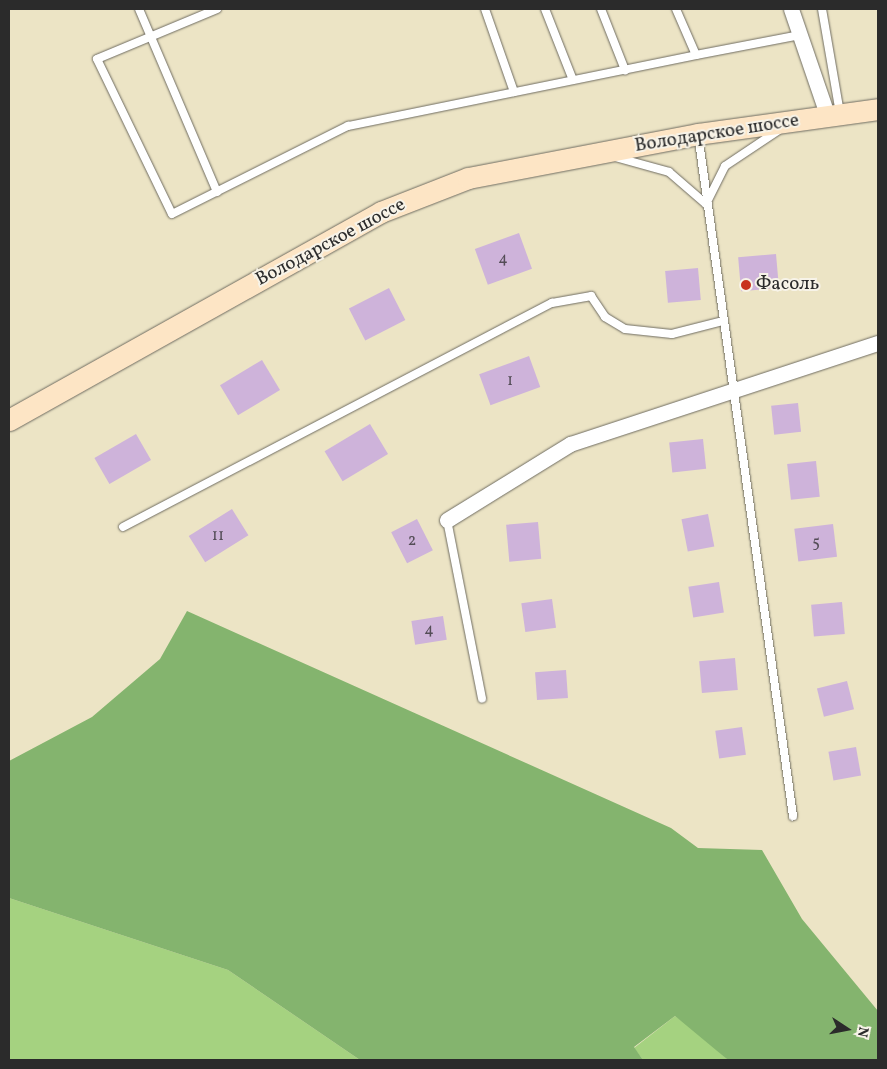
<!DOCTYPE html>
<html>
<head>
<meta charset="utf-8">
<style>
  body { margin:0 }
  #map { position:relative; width:887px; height:1069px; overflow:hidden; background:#ece4c5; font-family:Vollkorn,serif }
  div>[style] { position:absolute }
  .green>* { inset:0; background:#a5d280 }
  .forest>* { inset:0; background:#84b46e }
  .building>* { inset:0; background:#ceb3da; transform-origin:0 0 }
  .roads { filter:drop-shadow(0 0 1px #6f6c61) drop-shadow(0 0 1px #6f6c61) }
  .service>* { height:8px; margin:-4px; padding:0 4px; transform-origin:4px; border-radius:4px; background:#fff }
  .minor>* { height:15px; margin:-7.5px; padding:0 7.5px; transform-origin:7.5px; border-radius:7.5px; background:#fff }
  .secondary>* { height:21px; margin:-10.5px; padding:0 10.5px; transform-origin:10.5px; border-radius:10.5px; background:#fde5c5 }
  .dots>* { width:14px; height:14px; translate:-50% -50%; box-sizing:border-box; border:2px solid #f7f3e8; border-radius:50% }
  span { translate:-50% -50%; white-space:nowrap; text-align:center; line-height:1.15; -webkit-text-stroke:4px #f7f3e8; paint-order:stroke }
  .number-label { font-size:16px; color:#544d57 }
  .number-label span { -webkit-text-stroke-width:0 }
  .street-label { font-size:19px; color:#2b2b2b }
  .poi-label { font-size:19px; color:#2b2b2b }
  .left { translate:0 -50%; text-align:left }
  .frame { position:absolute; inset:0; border:10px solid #2b2b2b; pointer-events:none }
  .north { position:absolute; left:822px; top:1004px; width:50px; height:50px; -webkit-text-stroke:4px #f7f3e8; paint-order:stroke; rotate:101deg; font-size:14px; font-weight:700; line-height:20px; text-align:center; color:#2b2b2b }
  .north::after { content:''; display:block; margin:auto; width:18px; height:22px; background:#2b2b2b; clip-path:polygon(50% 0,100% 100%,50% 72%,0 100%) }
</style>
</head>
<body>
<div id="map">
  <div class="green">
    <i style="clip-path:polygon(9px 898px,228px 970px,360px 1060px,9px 1060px)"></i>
    <i style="clip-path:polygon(675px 1016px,695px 1030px,728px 1060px,643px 1060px,634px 1048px)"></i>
  </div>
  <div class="forest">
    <i style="clip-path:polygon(187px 611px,671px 828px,698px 848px,762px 850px,802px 919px,878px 1011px,878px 1060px,728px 1060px,675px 1016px,634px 1047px,643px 1060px,360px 1060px,228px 970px,9px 898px,9px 761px,92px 717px,160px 659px)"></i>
  </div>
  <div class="building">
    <i style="left:519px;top:233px;width:38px;height:47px;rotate:70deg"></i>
    <i style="left:776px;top:254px;width:34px;height:38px;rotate:85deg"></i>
    <i style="left:698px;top:268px;width:32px;height:33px;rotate:85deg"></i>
    <i style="left:389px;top:288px;width:36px;height:45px;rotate:63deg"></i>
    <i style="left:529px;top:356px;width:33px;height:53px;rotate:70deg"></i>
    <i style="left:262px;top:360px;width:35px;height:49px;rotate:59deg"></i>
    <i style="left:798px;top:403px;width:29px;height:27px;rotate:84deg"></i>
    <i style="left:370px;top:424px;width:35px;height:53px;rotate:59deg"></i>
    <i style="left:136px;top:434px;width:30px;height:48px;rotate:60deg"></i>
    <i style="left:703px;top:439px;width:30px;height:34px;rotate:84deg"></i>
    <i style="left:816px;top:461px;width:36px;height:29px;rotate:84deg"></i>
    <i style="left:232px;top:509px;width:31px;height:51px;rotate:58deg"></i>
    <i style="left:708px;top:514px;width:33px;height:27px;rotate:79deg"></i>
    <i style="left:417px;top:519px;width:35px;height:29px;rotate:63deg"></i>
    <i style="left:538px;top:522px;width:37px;height:32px;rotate:85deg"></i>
    <i style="left:833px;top:524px;width:33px;height:39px;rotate:83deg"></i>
    <i style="left:719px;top:582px;width:31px;height:31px;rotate:81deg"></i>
    <i style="left:552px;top:599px;width:29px;height:31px;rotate:82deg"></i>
    <i style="left:842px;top:602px;width:32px;height:31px;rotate:85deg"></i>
    <i style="left:443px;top:616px;width:24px;height:32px;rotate:81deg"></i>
    <i style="left:735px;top:658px;width:32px;height:36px;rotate:85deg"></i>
    <i style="left:566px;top:670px;width:28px;height:31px;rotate:86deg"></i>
    <i style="left:847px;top:681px;width:29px;height:31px;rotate:76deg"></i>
    <i style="left:742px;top:727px;width:28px;height:27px;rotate:82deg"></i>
    <i style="left:856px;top:747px;width:29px;height:28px;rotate:80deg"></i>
  </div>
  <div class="roads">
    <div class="service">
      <i style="left:139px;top:9px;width:199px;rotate:66.9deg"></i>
      <i style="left:217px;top:9px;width:130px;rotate:157.4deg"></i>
      <i style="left:97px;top:59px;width:172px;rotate:64.2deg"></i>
      <i style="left:172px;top:214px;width:197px;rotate:-26.6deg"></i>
      <i style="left:348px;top:126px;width:355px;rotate:-11.5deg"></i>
      <i style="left:485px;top:9px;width:88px;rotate:70.7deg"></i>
      <i style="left:545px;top:9px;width:76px;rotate:68.5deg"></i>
      <i style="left:601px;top:9px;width:66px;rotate:68.5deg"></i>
      <i style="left:676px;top:9px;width:50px;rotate:66.5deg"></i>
      <i style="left:696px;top:55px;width:106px;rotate:-10.9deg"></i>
      <i style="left:822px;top:9px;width:106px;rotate:80.2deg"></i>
      <i style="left:698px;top:134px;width:689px;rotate:82.07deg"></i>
      <i style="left:615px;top:157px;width:56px;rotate:15.5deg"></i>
      <i style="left:669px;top:172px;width:49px;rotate:40.9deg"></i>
      <i style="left:706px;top:204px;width:42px;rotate:-63.4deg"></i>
      <i style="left:725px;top:166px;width:65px;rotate:-33.7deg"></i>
      <i style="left:447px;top:520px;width:182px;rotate:78.9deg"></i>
      <i style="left:123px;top:527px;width:484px;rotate:-27.6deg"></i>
      <i style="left:552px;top:303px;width:40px;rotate:-10deg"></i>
      <i style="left:591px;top:296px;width:25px;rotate:56deg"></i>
      <i style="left:605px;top:317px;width:23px;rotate:31deg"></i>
      <i style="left:625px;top:329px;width:47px;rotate:6.1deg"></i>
      <i style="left:672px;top:334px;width:53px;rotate:-14.3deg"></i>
    </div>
    <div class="minor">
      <i style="left:791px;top:9px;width:114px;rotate:71.1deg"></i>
      <i style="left:447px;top:520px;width:145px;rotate:-31.7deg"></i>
      <i style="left:570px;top:444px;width:324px;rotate:-18.2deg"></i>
    </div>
    <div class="secondary">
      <i style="left:9px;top:420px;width:426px;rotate:-29.2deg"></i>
      <i style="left:381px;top:212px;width:93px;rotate:-21.3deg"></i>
      <i style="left:468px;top:178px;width:234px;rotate:-10.8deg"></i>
      <i style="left:698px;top:134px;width:182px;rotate:-7.9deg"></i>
    </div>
  </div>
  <div class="dots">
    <i style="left:746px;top:285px;background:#c8321e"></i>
  </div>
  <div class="number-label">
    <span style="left:503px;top:259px">4</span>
    <span style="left:510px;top:381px">1</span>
    <span style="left:218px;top:536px">11</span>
    <span style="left:412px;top:541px">2</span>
    <span style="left:816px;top:543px">5</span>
    <span style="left:429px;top:630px">4</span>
  </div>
  <div class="street-label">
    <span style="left:717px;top:134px;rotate:-9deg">Володарское шоссе</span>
    <span style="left:331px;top:243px;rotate:-28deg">Володарское шоссе</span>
  </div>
  <div class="poi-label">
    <span class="left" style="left:756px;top:285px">Фасоль</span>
  </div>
  <div class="frame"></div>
  <div class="north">N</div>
</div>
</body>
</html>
